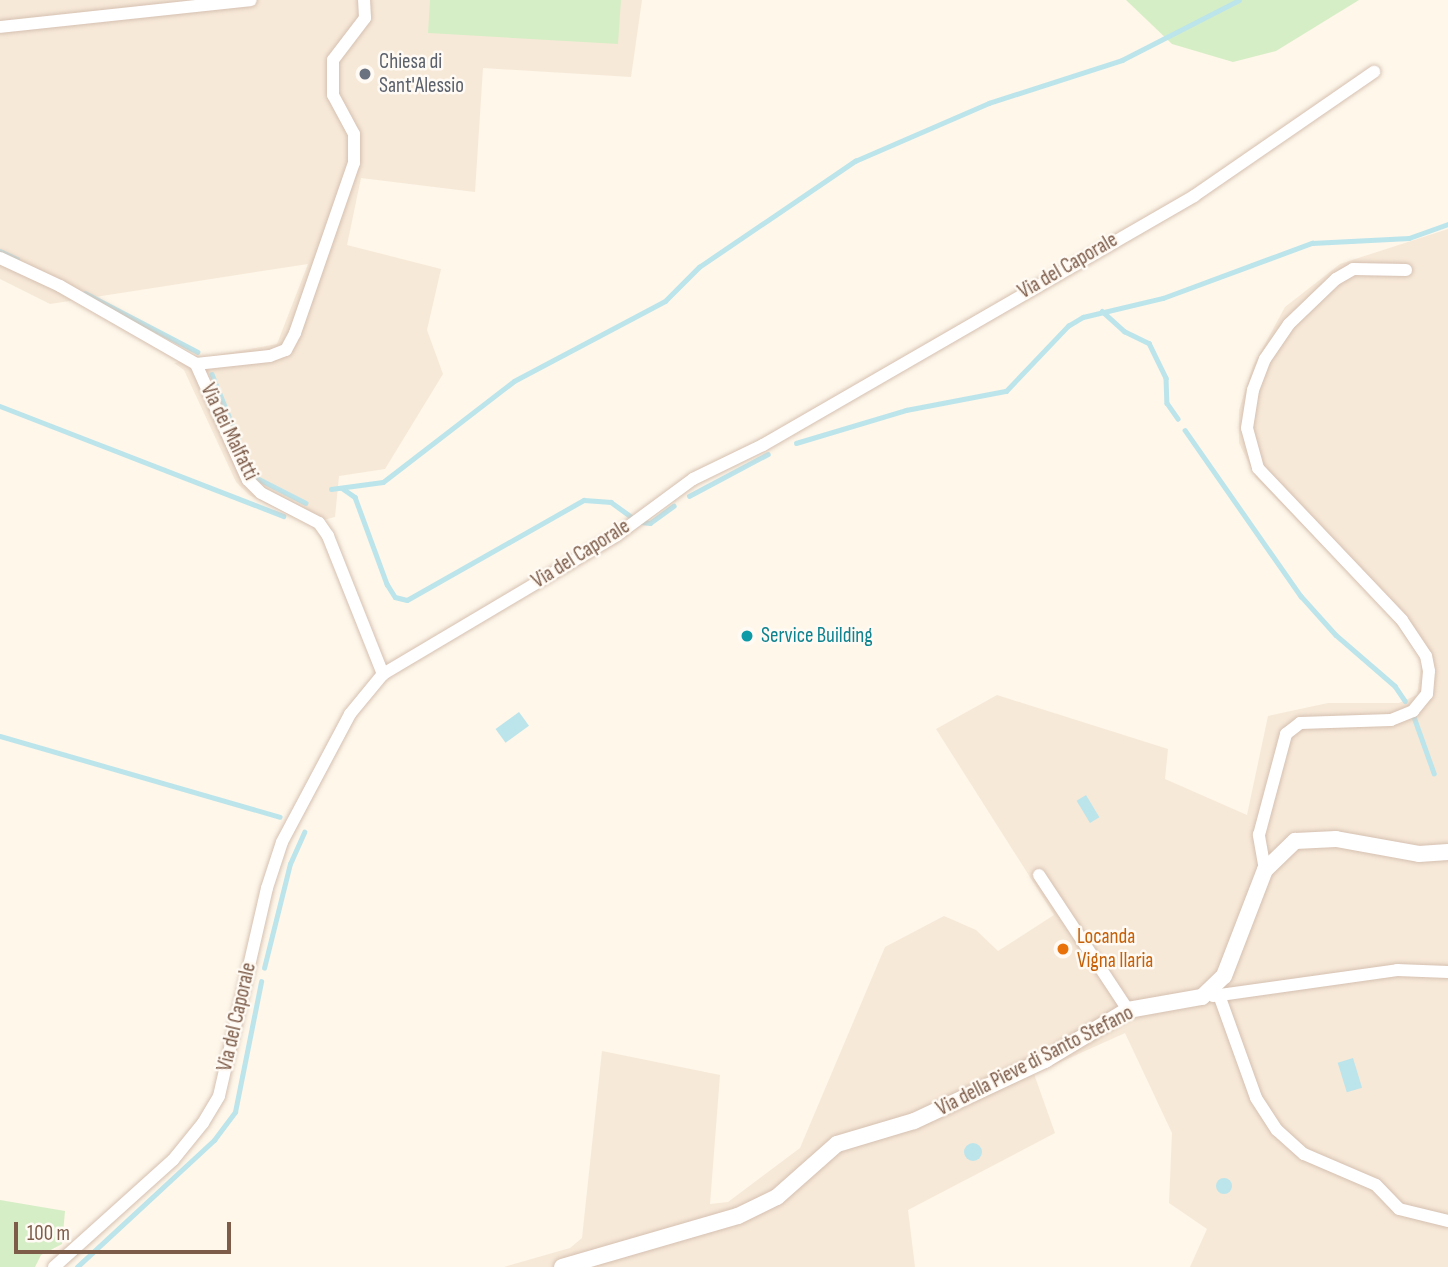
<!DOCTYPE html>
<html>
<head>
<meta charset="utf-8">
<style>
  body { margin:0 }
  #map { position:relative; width:1448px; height:1267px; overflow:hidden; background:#fef7ea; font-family:"Sofia Sans Condensed",sans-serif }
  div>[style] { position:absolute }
  .residential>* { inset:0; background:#f7e9d8 }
  .green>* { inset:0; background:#d6eec6 }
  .water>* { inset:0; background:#bce4eb; transform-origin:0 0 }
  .round { border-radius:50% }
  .stream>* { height:4.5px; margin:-2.25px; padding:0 2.25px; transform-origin:2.25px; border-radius:2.25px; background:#bce4eb }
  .roads { filter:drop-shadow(0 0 2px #d5c0b1) drop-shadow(0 0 2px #d5c0b1) }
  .minor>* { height:12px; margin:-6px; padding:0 6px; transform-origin:6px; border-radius:6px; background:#fff }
  .tertiary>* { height:16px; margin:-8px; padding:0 8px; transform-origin:8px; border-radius:8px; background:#fff }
  .dots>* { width:19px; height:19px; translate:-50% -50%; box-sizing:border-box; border:4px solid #fffaf3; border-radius:50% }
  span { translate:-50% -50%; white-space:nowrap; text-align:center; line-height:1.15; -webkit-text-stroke:5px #fffaf3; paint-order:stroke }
  .worship-label { font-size:21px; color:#5b616d }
  .left { translate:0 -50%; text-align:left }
  .street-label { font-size:21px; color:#7d5c4a }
  .culture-label { font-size:21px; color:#0d838f }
  .food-label { font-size:21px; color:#c56008 }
  .scale { position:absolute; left:14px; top:1222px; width:217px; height:32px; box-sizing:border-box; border:4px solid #7d5c4a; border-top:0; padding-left:9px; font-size:21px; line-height:24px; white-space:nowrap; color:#7d5c4a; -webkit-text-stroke:5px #fffaf3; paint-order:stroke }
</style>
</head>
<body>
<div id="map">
  <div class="residential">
    <i style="clip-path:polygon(0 0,642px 0,631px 77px,483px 68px,475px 192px,361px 178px,347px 245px,441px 269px,427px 330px,443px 374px,385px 469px,339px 476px,335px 517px,308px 524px,249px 495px,236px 482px,184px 370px,174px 363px,277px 344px,308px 264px,50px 304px,0 279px)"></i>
    <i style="clip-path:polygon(1448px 229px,1448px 1267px,1190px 1267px,1207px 1229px,1169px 1203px,1172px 1133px,1125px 1033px,1034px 1074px,1055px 1133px,908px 1210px,915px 1267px,504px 1267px,570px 1248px,582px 1238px,602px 1051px,720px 1075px,710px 1204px,728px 1202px,800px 1148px,885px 947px,944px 916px,976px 930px,998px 951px,1054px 915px,936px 729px,997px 695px,1168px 749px,1165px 779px,1247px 815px,1268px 716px,1328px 703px,1399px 703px,1417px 695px,1422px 661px,1389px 614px,1256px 478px,1239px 443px,1239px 410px,1253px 366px,1285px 307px,1340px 264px)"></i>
  </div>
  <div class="green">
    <i style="clip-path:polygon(430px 0,621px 0,618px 44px,428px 33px)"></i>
    <i style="clip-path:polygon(1126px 0,1359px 0,1276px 51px,1233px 62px,1172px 44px)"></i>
    <i style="clip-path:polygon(0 1200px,65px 1211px,62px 1244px,41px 1255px,35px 1267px,0 1267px)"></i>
  </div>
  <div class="water">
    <i style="left:519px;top:712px;width:17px;height:29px;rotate:54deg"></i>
    <i style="left:1086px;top:795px;width:26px;height:11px;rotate:59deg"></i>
    <i style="left:1353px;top:1058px;width:31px;height:16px;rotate:73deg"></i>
    <i class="round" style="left:964px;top:1143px;width:18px;height:18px"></i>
    <i class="round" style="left:1216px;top:1178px;width:16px;height:16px"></i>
  </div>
  <div class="stream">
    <i style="left:0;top:251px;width:19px;rotate:25deg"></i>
    <i style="left:85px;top:293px;width:127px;rotate:27.6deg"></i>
    <i style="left:1102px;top:311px;width:30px;rotate:42deg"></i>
    <i style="left:1124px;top:331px;width:28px;rotate:26deg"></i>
    <i style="left:1149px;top:343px;width:39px;rotate:64deg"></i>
    <i style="left:1166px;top:378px;width:25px;rotate:88deg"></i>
    <i style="left:1167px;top:403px;width:19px;rotate:55deg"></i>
    <i style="left:212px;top:374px;width:110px;rotate:68.1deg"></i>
    <i style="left:253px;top:476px;width:59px;rotate:27deg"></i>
    <i style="left:0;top:406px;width:304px;rotate:21.2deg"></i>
    <i style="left:1185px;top:430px;width:203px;rotate:55.1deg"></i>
    <i style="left:1301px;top:596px;width:52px;rotate:48.1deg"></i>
    <i style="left:1336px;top:635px;width:78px;rotate:40.8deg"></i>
    <i style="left:1395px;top:686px;width:18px;rotate:56deg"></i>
    <i style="left:796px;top:443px;width:115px;rotate:-16.7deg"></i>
    <i style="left:906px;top:410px;width:102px;rotate:-10.8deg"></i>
    <i style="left:1006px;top:391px;width:90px;rotate:-46.4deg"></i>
    <i style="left:1068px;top:326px;width:17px;rotate:-31deg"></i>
    <i style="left:1083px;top:317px;width:82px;rotate:-13.4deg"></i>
    <i style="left:1163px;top:298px;width:159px;rotate:-20.3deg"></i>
    <i style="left:1312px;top:243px;width:97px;rotate:-3deg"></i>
    <i style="left:1409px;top:238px;width:41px;rotate:-19.7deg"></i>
    <i style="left:342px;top:488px;width:16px;rotate:35deg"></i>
    <i style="left:355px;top:497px;width:93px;rotate:69.8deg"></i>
    <i style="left:387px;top:584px;width:15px;rotate:58deg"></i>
    <i style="left:395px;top:597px;width:12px;rotate:14deg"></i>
    <i style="left:407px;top:600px;width:203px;rotate:-29.5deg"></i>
    <i style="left:584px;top:500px;width:27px;rotate:4deg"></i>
    <i style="left:611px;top:502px;width:24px;rotate:36deg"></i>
    <i style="left:331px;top:489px;width:52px;rotate:-7.7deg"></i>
    <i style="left:383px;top:482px;width:165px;rotate:-37.6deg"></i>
    <i style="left:514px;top:381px;width:171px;rotate:-27.9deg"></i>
    <i style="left:665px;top:301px;width:48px;rotate:-45deg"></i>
    <i style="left:699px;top:267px;width:189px;rotate:-34.2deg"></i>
    <i style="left:855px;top:161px;width:146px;rotate:-23.4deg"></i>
    <i style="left:989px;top:103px;width:140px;rotate:-17.9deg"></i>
    <i style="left:1122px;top:60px;width:131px;rotate:-27.1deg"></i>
    <i style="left:689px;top:496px;width:89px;rotate:-28deg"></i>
    <i style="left:641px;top:522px;width:9px;rotate:6deg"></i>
    <i style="left:650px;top:523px;width:29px;rotate:-36deg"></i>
    <i style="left:1413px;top:714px;width:63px;rotate:70.4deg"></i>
    <i style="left:0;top:736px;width:291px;rotate:16.1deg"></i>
    <i style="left:264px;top:968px;width:107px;rotate:-76deg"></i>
    <i style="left:290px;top:864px;width:35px;rotate:-66deg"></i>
    <i style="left:77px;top:1267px;width:187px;rotate:-42.8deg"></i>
    <i style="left:214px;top:1140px;width:35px;rotate:-53deg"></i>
    <i style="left:235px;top:1112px;width:133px;rotate:-78.7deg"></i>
  </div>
  <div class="roads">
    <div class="minor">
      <i style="left:0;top:27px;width:252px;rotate:-6.1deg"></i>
      <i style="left:0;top:258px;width:66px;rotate:25deg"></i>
      <i style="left:60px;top:286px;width:157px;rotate:29.8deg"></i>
      <i style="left:196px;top:364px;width:127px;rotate:65.9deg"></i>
      <i style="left:248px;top:480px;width:18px;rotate:45deg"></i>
      <i style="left:261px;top:493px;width:65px;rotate:27.3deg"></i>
      <i style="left:319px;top:523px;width:16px;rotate:55deg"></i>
      <i style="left:328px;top:536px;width:149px;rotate:68.3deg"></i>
      <i style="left:196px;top:364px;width:74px;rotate:-6.2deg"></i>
      <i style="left:270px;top:356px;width:17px;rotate:-21deg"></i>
      <i style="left:286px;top:350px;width:19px;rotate:-62deg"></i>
      <i style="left:295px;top:333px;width:180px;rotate:-70.9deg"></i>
      <i style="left:354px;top:163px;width:29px;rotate:-90deg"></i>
      <i style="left:354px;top:134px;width:44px;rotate:-118.3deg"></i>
      <i style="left:333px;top:95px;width:35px;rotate:-90deg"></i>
      <i style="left:333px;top:60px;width:53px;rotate:-52.7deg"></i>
      <i style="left:365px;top:18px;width:18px;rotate:-93deg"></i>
      <i style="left:1265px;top:870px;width:36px;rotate:-100deg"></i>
      <i style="left:1259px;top:835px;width:105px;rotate:-75deg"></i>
      <i style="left:1286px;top:734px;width:18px;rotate:-38deg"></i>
      <i style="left:1300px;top:723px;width:91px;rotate:-1.9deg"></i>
      <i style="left:1391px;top:720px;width:24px;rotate:-22deg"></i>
      <i style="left:1413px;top:711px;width:22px;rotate:-51deg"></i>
      <i style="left:1427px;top:694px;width:23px;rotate:-85deg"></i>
      <i style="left:1429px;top:671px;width:15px;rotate:-101deg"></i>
      <i style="left:1426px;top:656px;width:43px;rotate:-123.7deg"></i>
      <i style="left:1402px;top:620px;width:209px;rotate:-133.5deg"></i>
      <i style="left:1258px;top:468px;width:41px;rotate:-105.4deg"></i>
      <i style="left:1247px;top:428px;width:38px;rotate:-81deg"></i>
      <i style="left:1253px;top:390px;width:33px;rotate:-69deg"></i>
      <i style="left:1265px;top:359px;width:42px;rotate:-55.6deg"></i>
      <i style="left:1289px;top:324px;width:65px;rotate:-43.8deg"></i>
      <i style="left:1336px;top:279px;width:20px;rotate:-30deg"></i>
      <i style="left:1353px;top:269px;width:53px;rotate:1.1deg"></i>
      <i style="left:1039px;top:875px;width:162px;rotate:56.6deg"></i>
      <i style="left:1219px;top:995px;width:109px;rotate:70.2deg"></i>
      <i style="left:1256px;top:1098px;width:38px;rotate:57deg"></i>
      <i style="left:1277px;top:1130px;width:36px;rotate:42deg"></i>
      <i style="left:1304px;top:1154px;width:78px;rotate:23.3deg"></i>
      <i style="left:1376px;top:1185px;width:33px;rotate:46deg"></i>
      <i style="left:1399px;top:1209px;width:50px;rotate:13.8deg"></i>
      <i style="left:1213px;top:996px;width:186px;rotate:-8deg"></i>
      <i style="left:1397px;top:970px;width:51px;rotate:2.2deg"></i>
      <i style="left:54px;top:1267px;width:160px;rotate:-42deg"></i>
      <i style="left:173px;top:1160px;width:48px;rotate:-51deg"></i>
      <i style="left:203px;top:1123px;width:31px;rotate:-59deg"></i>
      <i style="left:219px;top:1096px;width:213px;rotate:-77deg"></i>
      <i style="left:267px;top:888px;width:48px;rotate:-71.9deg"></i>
      <i style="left:282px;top:842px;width:145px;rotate:-62deg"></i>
      <i style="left:350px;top:714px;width:52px;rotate:-50.5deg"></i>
      <i style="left:383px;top:674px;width:272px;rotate:-30.7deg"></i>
      <i style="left:617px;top:535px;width:94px;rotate:-36.4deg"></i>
      <i style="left:693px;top:479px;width:78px;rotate:-25.9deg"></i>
      <i style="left:763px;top:445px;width:498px;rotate:-30deg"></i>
      <i style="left:1194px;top:196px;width:219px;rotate:-34.6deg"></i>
    </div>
    <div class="tertiary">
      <i style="left:562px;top:1267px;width:183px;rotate:-16.2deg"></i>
      <i style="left:738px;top:1216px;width:43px;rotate:-26deg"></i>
      <i style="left:777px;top:1197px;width:80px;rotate:-41.5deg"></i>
      <i style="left:837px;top:1144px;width:80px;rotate:-16.6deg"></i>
      <i style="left:914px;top:1121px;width:145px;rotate:-25deg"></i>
      <i style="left:1045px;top:1060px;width:97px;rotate:-31.1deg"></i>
      <i style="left:1128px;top:1010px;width:75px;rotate:-10deg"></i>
      <i style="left:1202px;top:997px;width:30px;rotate:-44deg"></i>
      <i style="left:1224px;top:976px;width:114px;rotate:-68.9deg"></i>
      <i style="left:1265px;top:870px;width:42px;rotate:-44deg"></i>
      <i style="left:1295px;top:841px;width:41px;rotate:-2.8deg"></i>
      <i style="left:1336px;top:839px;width:84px;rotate:10.2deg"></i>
      <i style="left:1419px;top:854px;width:29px;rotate:-4deg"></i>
    </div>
  </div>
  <div class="dots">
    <i style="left:365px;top:74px;background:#6b7280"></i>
    <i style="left:747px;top:636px;background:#0f9aa8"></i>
    <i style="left:1063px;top:949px;background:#e8710a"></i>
  </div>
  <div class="worship-label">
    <span class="left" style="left:379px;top:74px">Chiesa di<br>Sant'Alessio</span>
  </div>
  <div class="street-label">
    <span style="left:1068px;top:266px;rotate:-30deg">Via del Caporale</span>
    <span style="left:229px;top:432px;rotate:64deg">Via dei Malfatti</span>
    <span style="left:581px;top:554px;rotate:-32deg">Via del Caporale</span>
    <span style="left:237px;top:1017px;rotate:-77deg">Via del Caporale</span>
    <span style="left:1035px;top:1061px;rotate:-27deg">Via della Pieve di Santo Stefano</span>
  </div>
  <div class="culture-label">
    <span class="left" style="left:761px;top:636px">Service Building</span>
  </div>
  <div class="food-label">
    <span class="left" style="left:1077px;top:949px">Locanda<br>Vigna Ilaria</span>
  </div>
  <div class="scale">100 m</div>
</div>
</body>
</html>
